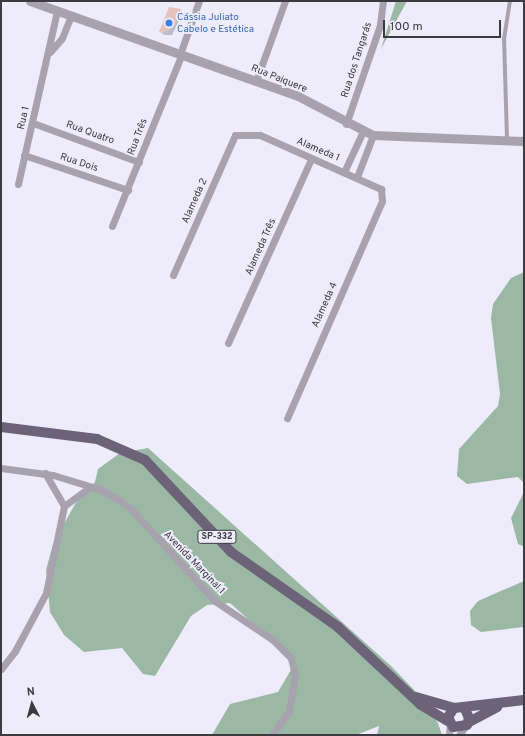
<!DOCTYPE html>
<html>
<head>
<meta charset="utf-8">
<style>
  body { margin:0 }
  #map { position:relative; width:525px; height:736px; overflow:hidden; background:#eeecfa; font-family:Overpass,sans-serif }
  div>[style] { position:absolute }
  .forest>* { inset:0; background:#9bb8a5 }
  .shadow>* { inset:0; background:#0003 }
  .building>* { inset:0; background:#e5c2bc }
  .service>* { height:3.5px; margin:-1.75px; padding:0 1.75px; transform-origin:1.75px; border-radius:1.75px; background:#a7a2ae }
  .minor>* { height:7px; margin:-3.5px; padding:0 3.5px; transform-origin:3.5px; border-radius:3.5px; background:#a7a2ae }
  .tertiary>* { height:9px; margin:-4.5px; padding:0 4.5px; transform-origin:4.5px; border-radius:4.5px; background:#a7a2ae }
  .primary>* { height:10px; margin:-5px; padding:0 5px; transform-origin:5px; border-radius:5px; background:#6c6379 }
  .dots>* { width:11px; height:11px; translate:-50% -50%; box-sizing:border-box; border:2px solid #eeecfa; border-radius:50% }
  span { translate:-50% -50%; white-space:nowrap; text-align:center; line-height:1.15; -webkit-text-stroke:4px #eeecfa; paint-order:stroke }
  .shield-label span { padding:1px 3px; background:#eeecfa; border:1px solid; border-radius:3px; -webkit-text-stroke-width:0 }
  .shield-label { font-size:9px; color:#3b3a40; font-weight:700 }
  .shop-label { font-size:10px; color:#366cbe }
  .left { translate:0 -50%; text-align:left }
  .street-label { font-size:10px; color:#3b3a40 }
  .frame { position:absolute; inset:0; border:2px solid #3b3a40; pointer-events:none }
  .north { position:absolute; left:12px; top:684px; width:40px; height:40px; -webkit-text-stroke:3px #eeecfa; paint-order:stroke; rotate:354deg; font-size:11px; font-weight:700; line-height:16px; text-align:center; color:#3b3a40 }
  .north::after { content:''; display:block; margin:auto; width:14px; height:18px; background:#3b3a40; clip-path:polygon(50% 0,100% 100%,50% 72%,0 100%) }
  .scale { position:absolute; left:383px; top:20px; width:118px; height:18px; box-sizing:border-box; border:2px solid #3b3a40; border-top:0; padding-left:5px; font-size:12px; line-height:14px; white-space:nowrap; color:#3b3a40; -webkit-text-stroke:3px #eeecfa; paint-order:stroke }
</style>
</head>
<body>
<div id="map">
  <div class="forest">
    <i style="clip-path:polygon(396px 1px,407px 1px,381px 49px)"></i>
    <i style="clip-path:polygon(524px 272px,524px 483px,518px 477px,467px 484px,457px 476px,459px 449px,498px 406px,500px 394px,491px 318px,493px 304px,511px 278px)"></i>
    <i style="clip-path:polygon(148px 448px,391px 666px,420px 696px,438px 723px,442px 735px,377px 735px,379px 726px,356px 735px,212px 735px,230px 704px,278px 692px,292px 668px,289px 656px,230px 603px,207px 605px,191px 616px,155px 676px,143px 674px,122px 648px,84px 652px,64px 635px,50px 612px,46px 570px,53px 544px,75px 504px,95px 482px,98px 469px,120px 453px)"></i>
    <i style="clip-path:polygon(524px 492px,524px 547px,518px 544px,511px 518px)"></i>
    <i style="clip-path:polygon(524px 581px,524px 627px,481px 632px,471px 625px,470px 611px,478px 601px)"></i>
  </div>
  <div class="shadow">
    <i style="clip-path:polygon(180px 10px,183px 13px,172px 35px,164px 35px,161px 32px)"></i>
  </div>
  <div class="building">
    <i style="clip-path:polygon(169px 7px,181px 9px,174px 26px,164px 33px,159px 32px)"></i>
  </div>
  <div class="service">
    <i style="left:507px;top:139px;width:100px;rotate:-91.7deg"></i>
    <i style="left:504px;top:39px;width:38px;rotate:-81deg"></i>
  </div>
  <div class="minor">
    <i style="left:50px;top:52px;width:18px;rotate:-49deg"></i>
    <i style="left:62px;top:38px;width:24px;rotate:-68deg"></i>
    <i style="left:180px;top:54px;width:56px;rotate:-70.3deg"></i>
    <i style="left:256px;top:81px;width:85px;rotate:-70.1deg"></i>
    <i style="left:33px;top:123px;width:113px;rotate:20.2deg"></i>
    <i style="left:346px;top:124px;width:105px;rotate:-71deg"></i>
    <i style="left:380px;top:25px;width:24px;rotate:-83deg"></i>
    <i style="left:24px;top:155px;width:110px;rotate:18.6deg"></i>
    <i style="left:344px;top:172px;width:45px;rotate:-65.1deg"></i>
    <i style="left:357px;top:177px;width:45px;rotate:-69.1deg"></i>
    <i style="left:18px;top:184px;width:177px;rotate:-77.3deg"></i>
    <i style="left:112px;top:226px;width:186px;rotate:-67.9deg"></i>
    <i style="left:173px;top:275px;width:153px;rotate:-66.1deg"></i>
    <i style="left:235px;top:135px;width:25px"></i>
    <i style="left:260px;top:135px;width:133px;rotate:24.1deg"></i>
    <i style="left:381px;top:189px;width:12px;rotate:85deg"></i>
    <i style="left:382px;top:201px;width:237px;rotate:113.6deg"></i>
    <i style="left:228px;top:343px;width:202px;rotate:-65.7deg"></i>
    <i style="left:1px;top:468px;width:52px;rotate:7.7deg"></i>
    <i style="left:53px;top:475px;width:51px;rotate:17deg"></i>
    <i style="left:102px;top:490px;width:17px;rotate:31deg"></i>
    <i style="left:117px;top:499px;width:17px;rotate:36deg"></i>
    <i style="left:131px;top:509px;width:125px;rotate:47.6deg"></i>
    <i style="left:215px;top:601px;width:70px;rotate:33.9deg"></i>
    <i style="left:273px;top:640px;width:25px;rotate:45deg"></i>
    <i style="left:291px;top:658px;width:18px;rotate:77deg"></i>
    <i style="left:295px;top:676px;width:36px;rotate:100deg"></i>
    <i style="left:289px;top:711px;width:29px;rotate:125deg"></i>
    <i style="left:45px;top:473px;width:38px;rotate:60deg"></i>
    <i style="left:1px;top:669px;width:23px;rotate:-52deg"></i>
    <i style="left:15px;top:651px;width:66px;rotate:-61.9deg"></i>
    <i style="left:46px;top:593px;width:89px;rotate:-78.3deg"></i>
    <i style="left:64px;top:506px;width:32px;rotate:-36deg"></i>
    <i style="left:449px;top:735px;width:11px;rotate:-85deg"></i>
    <i style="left:459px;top:735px;width:9px;rotate:-54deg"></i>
  </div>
  <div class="tertiary">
    <i style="left:30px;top:1px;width:282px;rotate:19.5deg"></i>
    <i style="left:296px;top:95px;width:87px;rotate:27.5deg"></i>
    <i style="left:373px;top:135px;width:151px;rotate:2.3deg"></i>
  </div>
  <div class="primary">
    <i style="left:1px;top:427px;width:97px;rotate:7.1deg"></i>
    <i style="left:97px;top:439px;width:52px;rotate:23.6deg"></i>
    <i style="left:145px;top:460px;width:126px;rotate:46.9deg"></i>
    <i style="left:231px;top:552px;width:131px;rotate:35deg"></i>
    <i style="left:338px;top:627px;width:114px;rotate:43.2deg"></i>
    <i style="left:421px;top:705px;width:31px;rotate:31deg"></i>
    <i style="left:416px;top:697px;width:40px;rotate:16deg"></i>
    <i style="left:465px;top:709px;width:10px;rotate:66deg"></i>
    <i style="left:469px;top:718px;width:7px;rotate:106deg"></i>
    <i style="left:467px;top:725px;width:14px;rotate:172deg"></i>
    <i style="left:453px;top:727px;width:11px;rotate:-117deg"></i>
    <i style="left:448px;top:717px;width:11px;rotate:-56deg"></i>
    <i style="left:454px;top:708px;width:70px;rotate:-6.5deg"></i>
    <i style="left:469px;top:722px;width:32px;rotate:-28deg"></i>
  </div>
  <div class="dots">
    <i style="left:169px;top:23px;background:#3f7fe0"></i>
  </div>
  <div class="shield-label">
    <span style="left:217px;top:537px">SP-332</span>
  </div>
  <div class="shop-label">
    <span class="left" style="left:177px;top:23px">Cássia Juliato<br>Cabelo e Estética</span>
  </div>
  <div class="street-label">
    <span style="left:357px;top:60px;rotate:-72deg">Rua dos Tangarás</span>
    <span style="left:279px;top:79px;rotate:22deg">Rua Paiquere</span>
    <span style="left:24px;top:118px;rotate:-77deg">Rua 1</span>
    <span style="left:90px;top:133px;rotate:20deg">Rua Quatro</span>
    <span style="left:138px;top:137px;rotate:-69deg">Rua Três</span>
    <span style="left:318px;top:150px;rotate:23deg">Alameda 1</span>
    <span style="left:79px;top:163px;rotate:18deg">Rua Dois</span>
    <span style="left:195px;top:201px;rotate:-66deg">Alameda 2</span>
    <span style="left:261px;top:247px;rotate:-66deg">Alameda Três</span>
    <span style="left:325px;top:305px;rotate:-66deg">Alameda 4</span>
    <span style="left:194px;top:563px;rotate:46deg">Avenida Marginal 1</span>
  </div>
  <div class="frame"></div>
  <div class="north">N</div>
  <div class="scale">100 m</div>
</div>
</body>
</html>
